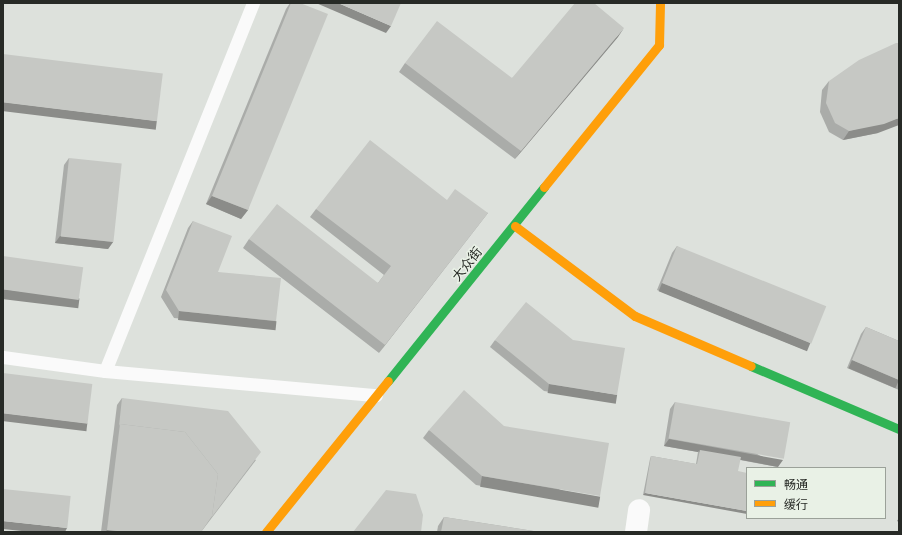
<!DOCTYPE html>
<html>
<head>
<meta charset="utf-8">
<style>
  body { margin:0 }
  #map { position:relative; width:902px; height:535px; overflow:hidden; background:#dde1dc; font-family:"Golos Text","Noto Sans SC",sans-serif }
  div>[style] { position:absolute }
  .lane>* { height:13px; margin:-6.5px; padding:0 6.5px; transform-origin:6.5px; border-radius:6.5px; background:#fafafa }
  .street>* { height:22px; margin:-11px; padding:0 11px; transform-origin:11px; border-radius:11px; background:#fafafa }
  .fast>* { height:9px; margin:-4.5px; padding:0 4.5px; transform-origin:4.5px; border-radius:4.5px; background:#30b455 }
  .slow>* { height:9px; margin:-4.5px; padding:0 4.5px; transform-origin:4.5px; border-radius:4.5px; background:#ff9f0a }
  .wall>* { inset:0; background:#aaaca9 }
  .shaded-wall>* { inset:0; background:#8b8c89; transform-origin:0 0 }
  .building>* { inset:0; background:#c6c8c4; transform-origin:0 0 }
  span { translate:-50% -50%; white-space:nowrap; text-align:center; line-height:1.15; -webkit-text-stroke:3px #e9f1e6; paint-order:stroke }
  .street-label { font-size:13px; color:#272a26 }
  .frame { position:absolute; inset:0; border:4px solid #272a26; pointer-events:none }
  .legend { position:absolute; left:746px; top:467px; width:140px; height:52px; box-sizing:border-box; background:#e9f1e6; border:1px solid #9ba199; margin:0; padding:5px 7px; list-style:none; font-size:12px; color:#272a26 }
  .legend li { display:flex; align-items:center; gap:8px; height:20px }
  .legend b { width:20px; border:1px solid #9ba199 }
</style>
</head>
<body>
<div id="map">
  <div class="lane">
    <i style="left:3px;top:357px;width:103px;rotate:7.8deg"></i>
    <i style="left:105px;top:371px;width:272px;rotate:5.1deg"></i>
    <i style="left:105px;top:371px;width:397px;rotate:-68.1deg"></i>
  </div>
  <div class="street">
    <i style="left:636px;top:532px;width:22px;rotate:-82deg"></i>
  </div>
  <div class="fast">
    <i style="left:751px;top:366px;width:161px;rotate:23.1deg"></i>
    <i style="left:388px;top:381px;width:249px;rotate:-51.2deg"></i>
  </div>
  <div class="slow">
    <i style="left:544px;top:187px;width:183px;rotate:-51deg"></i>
    <i style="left:659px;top:45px;width:42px;rotate:-88.6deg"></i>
    <i style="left:515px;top:226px;width:150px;rotate:36.9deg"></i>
    <i style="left:635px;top:316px;width:126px;rotate:23.3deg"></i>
    <i style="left:266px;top:532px;width:194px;rotate:-51.1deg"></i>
  </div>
  <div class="wall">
    <i style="clip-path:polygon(290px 3px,300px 3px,248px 210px,241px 219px,206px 204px,286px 9px)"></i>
    <i style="clip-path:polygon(618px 37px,515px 159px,399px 72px,405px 63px,512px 78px)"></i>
    <i style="clip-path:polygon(829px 81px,878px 133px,843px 140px,829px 132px,820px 112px,822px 90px)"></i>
    <i style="clip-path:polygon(69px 158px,113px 242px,108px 249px,55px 243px,64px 165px)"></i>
    <i style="clip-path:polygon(447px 200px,488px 213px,481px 222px,379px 353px,243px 248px,249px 239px,378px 283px,384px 275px,310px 217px,316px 209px)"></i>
    <i style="clip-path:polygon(193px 221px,218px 272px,276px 321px,271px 328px,174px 318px,161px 297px,188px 228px)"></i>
    <i style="clip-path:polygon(677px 246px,810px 343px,805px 350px,657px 290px,672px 253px)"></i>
    <i style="clip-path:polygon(866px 327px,899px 341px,899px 390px,847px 368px,861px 334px)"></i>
    <i style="clip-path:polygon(495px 340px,612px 402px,544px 391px,490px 347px)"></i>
    <i style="clip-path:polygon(122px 398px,256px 460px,201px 532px,101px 532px,117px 405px)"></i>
    <i style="clip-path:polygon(675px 402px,778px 467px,740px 460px,643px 495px,650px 459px,651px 456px,696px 464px,698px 452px,664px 446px,670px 409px)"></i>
    <i style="clip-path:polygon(429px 430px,594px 505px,476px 485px,423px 438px)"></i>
    <i style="clip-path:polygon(444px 517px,540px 532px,437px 532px,438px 526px)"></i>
  </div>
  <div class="shaded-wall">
    <i style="clip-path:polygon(316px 3px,338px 3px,391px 26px,386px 33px)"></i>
    <i style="clip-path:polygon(624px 28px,618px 37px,515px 159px,521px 151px)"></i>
    <i style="left:3px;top:102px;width:155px;height:9px;rotate:7deg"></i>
    <i style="clip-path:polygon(899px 118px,899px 125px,878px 133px,843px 140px,849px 131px)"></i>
    <i style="clip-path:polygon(212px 196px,248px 210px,241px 219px,206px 204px)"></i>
    <i style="clip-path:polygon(488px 213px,481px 222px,379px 353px,385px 345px)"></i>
    <i style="clip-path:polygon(60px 236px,113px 242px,108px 249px,55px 243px)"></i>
    <i style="left:662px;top:283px;width:160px;height:9px;rotate:22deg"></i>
    <i style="left:3px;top:289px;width:77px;height:10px;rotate:7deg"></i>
    <i style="left:179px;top:311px;width:98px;height:9px;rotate:6deg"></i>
    <i style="left:852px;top:360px;width:51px;height:9px;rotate:23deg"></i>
    <i style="left:549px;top:384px;width:69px;height:9px;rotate:9deg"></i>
    <i style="left:3px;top:413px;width:85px;height:8px;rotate:7deg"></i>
    <i style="clip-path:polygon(669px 439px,783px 460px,778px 467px,699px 452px,700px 450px,698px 452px,664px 446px)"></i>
    <i style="left:482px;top:476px;width:120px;height:11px;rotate:10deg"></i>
    <i style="clip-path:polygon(645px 493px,747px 511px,747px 514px,643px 495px)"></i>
    <i style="clip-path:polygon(768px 518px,777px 518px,776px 519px)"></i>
    <i style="clip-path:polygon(899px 518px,899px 522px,897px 521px)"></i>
    <i style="clip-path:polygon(3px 521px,67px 528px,65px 532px,31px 532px,3px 529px)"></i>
    <i style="clip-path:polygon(107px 530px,127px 532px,105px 532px)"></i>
  </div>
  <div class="building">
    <i style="clip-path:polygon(291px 3px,300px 3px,328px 14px,248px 210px,212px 196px)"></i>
    <i style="clip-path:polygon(338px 3px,401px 3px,391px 26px)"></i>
    <i style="clip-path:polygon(575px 3px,594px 3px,624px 28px,521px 151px,405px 63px,437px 21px,512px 78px)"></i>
    <i style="clip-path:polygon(896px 43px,899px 43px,899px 118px,884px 124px,849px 131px,835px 123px,826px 103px,829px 81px,859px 60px)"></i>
    <i style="left:3px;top:54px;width:161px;height:48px;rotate:7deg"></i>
    <i style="clip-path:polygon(370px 140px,447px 200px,455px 189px,488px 213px,385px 345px,249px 239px,277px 204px,378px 283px,391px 266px,316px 209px)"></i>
    <i style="left:69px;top:158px;width:53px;height:79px;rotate:6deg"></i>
    <i style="clip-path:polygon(193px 221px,232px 236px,218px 272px,281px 278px,276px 321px,179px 311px,166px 290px)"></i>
    <i style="left:677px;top:246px;width:161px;height:40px;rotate:22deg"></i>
    <i style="left:3px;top:256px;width:81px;height:33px;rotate:8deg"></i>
    <i style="clip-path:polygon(526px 302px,573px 340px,625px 348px,617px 395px,549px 384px,495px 340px)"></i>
    <i style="clip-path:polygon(866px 327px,899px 341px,899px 380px,852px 360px)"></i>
    <i style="left:3px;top:373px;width:90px;height:40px;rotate:7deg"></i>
    <i style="clip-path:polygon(464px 390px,504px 426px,609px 443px,600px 496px,482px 476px,429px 430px)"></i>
    <i style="clip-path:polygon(122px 398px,228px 411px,261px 452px,211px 518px,212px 516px,218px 474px,185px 432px,120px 424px,119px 426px)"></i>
    <i style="left:675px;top:402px;width:117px;height:37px;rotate:10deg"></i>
    <i style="clip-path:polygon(120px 424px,185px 432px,218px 474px,212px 516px,201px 532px,127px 532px,107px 530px)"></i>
    <i style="clip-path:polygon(700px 450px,741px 457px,738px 471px,747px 473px,747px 511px,645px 493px,651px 456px,697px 464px)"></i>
    <i style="left:3px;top:489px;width:68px;height:32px;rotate:6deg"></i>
    <i style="clip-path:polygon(386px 490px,416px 494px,423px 515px,421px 532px,353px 532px)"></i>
    <i style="clip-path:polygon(444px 517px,540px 532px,441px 532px)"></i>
  </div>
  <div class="street-label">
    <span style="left:467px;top:264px;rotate:-51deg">大众街</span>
  </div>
  <div class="frame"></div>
  <ul class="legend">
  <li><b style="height:5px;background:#30b455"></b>畅通</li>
  <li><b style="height:5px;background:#ff9f0a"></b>缓行</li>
  </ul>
</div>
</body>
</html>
